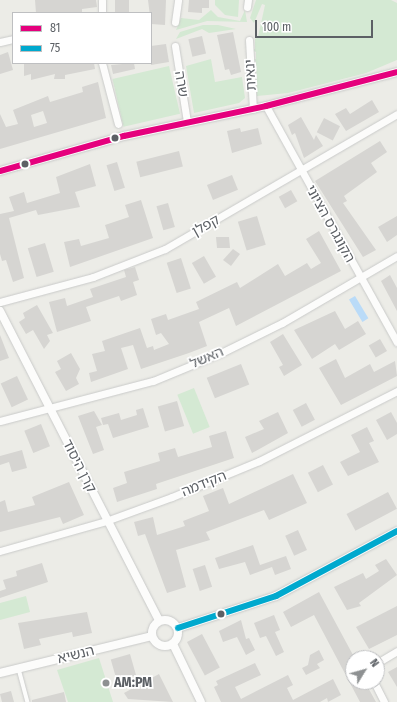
<!DOCTYPE html>
<html>
<head>
<meta charset="utf-8">
<style>
  body { margin:0 }
  #map { position:relative; width:397px; height:702px; overflow:hidden; background:#ecece7; font-family:"Fira Sans Condensed","Noto Sans Hebrew",sans-serif }
  div>[style] { position:absolute }
  .green>* { inset:0; background:#d4e9d3; transform-origin:0 0 }
  .water>* { inset:0; background:#badbf8; transform-origin:0 0 }
  .building>* { inset:0; background:#d6d5d2; transform-origin:0 0 }
  .roads { filter:drop-shadow(0 0 1px #c9cac9) drop-shadow(0 0 1px #c9cac9) }
  .service>* { height:3.5px; margin:-1.75px; padding:0 1.75px; transform-origin:1.75px; border-radius:1.75px; background:#fcfcfb }
  .minor>* { height:7px; margin:-3.5px; padding:0 3.5px; transform-origin:3.5px; border-radius:3.5px; background:#fcfcfb }
  .tertiary>* { height:8px; margin:-4px; padding:0 4px; transform-origin:4px; border-radius:4px; background:#fcfcfb }
  .tertiary>.ring { margin:-4px; padding:0; box-sizing:content-box; background:none; border:8px solid #fcfcfb; border-radius:50% }
  .bus-1>* { height:6px; margin:-3px; padding:0 3px; transform-origin:3px; border-radius:3px; background:#e5007d }
  .bus-2>* { height:6px; margin:-3px; padding:0 3px; transform-origin:3px; border-radius:3px; background:#00a9ce }
  .dots>* { width:11px; height:11px; translate:-50% -50%; box-sizing:border-box; border:2px solid #fff; border-radius:50% }
  span { translate:-50% -50%; white-space:nowrap; text-align:center; line-height:1.15; -webkit-text-stroke:3.5px #fff; paint-order:stroke }
  .street-label { font-size:14px; color:#5c6065 }
  .poi-label { font-size:14px; color:#5c6065; font-weight:700 }
  .left { translate:0 -50%; text-align:left }
  .legend { position:absolute; left:12px; top:12px; width:140px; height:52px; box-sizing:border-box; background:#fff; border:1px solid #bebfc1; margin:0; padding:5px 7px; list-style:none; font-size:12px; color:#5c6065 }
  .legend li { display:flex; align-items:center; gap:8px; height:20px }
  .legend b { width:20px; border:1px solid #bebfc1 }
  .north { position:absolute; left:345px; top:650px; width:40px; height:40px; box-sizing:border-box; background:#fff; border:1px solid #bebfc1; border-radius:50%; rotate:53deg; font-size:11px; font-weight:700; line-height:16px; text-align:center; color:#5c6065 }
  .north::after { content:''; display:block; margin:auto; width:14px; height:18px; background:#8e9192; clip-path:polygon(50% 0,100% 100%,50% 72%,0 100%) }
  .scale { position:absolute; left:255px; top:20px; width:118px; height:18px; box-sizing:border-box; border:2px solid #5c6065; border-top:0; padding-left:5px; font-size:12px; line-height:14px; white-space:nowrap; color:#5c6065; -webkit-text-stroke:3px #fff; paint-order:stroke }
</style>
</head>
<body>
<div id="map">
  <div class="green">
    <i style="clip-path:polygon(215px 0,239px 0,238px 17px,225px 15px,215px 5px)"></i>
    <i style="clip-path:polygon(256px 0,391px 0,397px 3px,397px 60px,366px 73px,288px 93px,257px 96px,256px 62px,253px 59px,256px 59px,256px 52px,252px 50px,255px 49px,255px 39px,258px 37px,265px 5px,262px 4px,254px 23px,250px 18px)"></i>
    <i style="clip-path:polygon(211px 10px,218px 17px,240px 21px,245px 10px,247px 22px,207px 21px,176px 30px,181px 18px,199px 20px)"></i>
    <i style="clip-path:polygon(203px 25px,218px 25px,236px 29px,209px 33px,202px 29px,176px 39px,180px 32px)"></i>
    <i style="clip-path:polygon(211px 59px,215px 82px,242px 77px,245px 98px,239px 103px,194px 113px,186px 66px)"></i>
    <i style="left:169px;top:66px;width:49px;height:58px;rotate:77deg"></i>
    <i style="left:194px;top:388px;width:42px;height:18px;rotate:68deg"></i>
    <i style="clip-path:polygon(26px 596px,30px 612px,0 620px,0 603px)"></i>
    <i style="clip-path:polygon(99px 658px,113px 702px,68px 702px,57px 670px)"></i>
  </div>
  <div class="water">
    <i style="left:355px;top:296px;width:26px;height:7px;rotate:59deg"></i>
  </div>
  <div class="building">
    <i style="clip-path:polygon(35px 0,96px 0,97px 7px,82px 9px,82px 13px,36px 13px)"></i>
    <i style="left:115px;top:0;width:14px;height:13px"></i>
    <i style="clip-path:polygon(148px 0,166px 0,165px 25px,151px 24px)"></i>
    <i style="clip-path:polygon(189px 0,209px 0,209px 8px,202px 8px,202px 13px,188px 12px)"></i>
    <i style="clip-path:polygon(233px 32px,241px 72px,231px 75px,229px 69px,225px 70px,217px 35px)"></i>
    <i style="left:202px;top:36px;width:18px;height:14px;rotate:77deg"></i>
    <i style="clip-path:polygon(166px 44px,169px 62px,151px 65px,151px 46px)"></i>
    <i style="clip-path:polygon(8px 52px,13px 70px,0 74px,0 55px)"></i>
    <i style="clip-path:polygon(24px 63px,94px 63px,95px 69px,65px 75px,65px 79px,54px 79px,55px 74px,31px 80px,31px 74px,24px 76px)"></i>
    <i style="clip-path:polygon(134px 63px,135px 69px,113px 74px,111px 65px)"></i>
    <i style="clip-path:polygon(evenodd,98px 82px,106px 118px,0 149px,0 114px,6px 127px,18px 124px,13px 110px,48px 96px,50px 102px,83px 92px,82px 87px,98px 82px,43px 111px,47px 123px,34px 127px,31px 115px,43px 111px)"></i>
    <i style="clip-path:polygon(372px 100px,379px 112px,346px 131px,335px 114px,346px 108px,350px 114px)"></i>
    <i style="clip-path:polygon(301px 117px,314px 140px,316px 135px,323px 146px,304px 158px,295px 133px,292px 135px,288px 125px)"></i>
    <i style="left:324px;top:118px;width:18px;height:16px;rotate:27deg"></i>
    <i style="clip-path:polygon(240px 128px,241px 132px,258px 128px,262px 144px,232px 153px,227px 131px)"></i>
    <i style="clip-path:polygon(380px 141px,387px 152px,371px 163px,377px 172px,344px 196px,347px 201px,343px 203px,376px 250px,363px 257px,315px 181px)"></i>
    <i style="left:179px;top:151px;width:16px;height:44px;rotate:76deg"></i>
    <i style="left:117px;top:162px;width:27px;height:11px;rotate:73deg"></i>
    <i style="clip-path:polygon(90px 164px,96px 186px,75px 192px,80px 207px,38px 215px,36px 210px,9px 218px,24px 278px,13px 282px,6px 260px,2px 261px,0 254px,0 214px,14px 211px,9px 197px,24px 192px,27px 203px,60px 193px,56px 177px)"></i>
    <i style="left:232px;top:175px;width:16px;height:27px;rotate:68deg"></i>
    <i style="left:291px;top:190px;width:13px;height:14px;rotate:61deg"></i>
    <i style="clip-path:polygon(141px 200px,153px 238px,70px 267px,64px 242px,79px 239px,81px 246px,109px 238px,105px 225px,129px 217px,125px 205px)"></i>
    <i style="left:168px;top:203px;width:25px;height:12px;rotate:74deg"></i>
    <i style="left:257px;top:216px;width:30px;height:20px;rotate:73deg"></i>
    <i style="clip-path:polygon(397px 216px,397px 235px,387px 242px,378px 227px)"></i>
    <i style="clip-path:polygon(319px 231px,341px 271px,236px 326px,229px 308px,199px 322px,207px 346px,189px 353px,141px 369px,133px 345px,121px 348px,128px 369px,91px 382px,89px 373px,97px 371px,92px 354px,105px 351px,102px 341px,140px 328px,147px 348px,153px 346px,154px 350px,169px 344px,161px 333px,156px 335px,151px 319px,166px 314px,168px 320px,199px 309px,196px 302px,237px 282px,240px 288px,278px 264px,285px 276px,307px 263px,311px 269px,321px 263px,306px 239px)"></i>
    <i style="clip-path:polygon(216px 237px,229px 237px,230px 248px,217px 248px)"></i>
    <i style="left:45px;top:243px;width:30px;height:18px;rotate:73deg"></i>
    <i style="clip-path:polygon(233px 249px,240px 254px,231px 266px,223px 260px)"></i>
    <i style="left:204px;top:256px;width:24px;height:14px;rotate:60deg"></i>
    <i style="left:181px;top:258px;width:32px;height:15px;rotate:72deg"></i>
    <i style="clip-path:polygon(135px 267px,139px 280px,133px 282px,137px 295px,121px 301px,119px 296px,86px 307px,91px 321px,57px 332px,49px 302px,65px 298px,67px 306px,93px 297px,90px 289px,126px 277px,124px 270px)"></i>
    <i style="clip-path:polygon(390px 275px,397px 288px,397px 311px,381px 281px)"></i>
    <i style="clip-path:polygon(37px 305px,53px 333px,47px 335px,50px 341px,44px 349px,33px 330px,26px 334px,19px 322px,25px 318px,23px 313px)"></i>
    <i style="clip-path:polygon(335px 311px,345px 329px,358px 321px,366px 334px,339px 350px,335px 344px,312px 359px,294px 330px)"></i>
    <i style="clip-path:polygon(283px 334px,302px 365px,284px 376px,279px 367px,283px 365px,270px 342px)"></i>
    <i style="clip-path:polygon(0 335px,9px 358px,0 361px)"></i>
    <i style="left:380px;top:339px;width:14px;height:13px;rotate:60deg"></i>
    <i style="clip-path:polygon(71px 353px,80px 369px,76px 378px,79px 384px,66px 391px,55px 372px,61px 369px,57px 361px)"></i>
    <i style="clip-path:polygon(336px 359px,345px 378px,370px 364px,374px 372px,395px 361px,397px 376px,341px 405px,319px 368px)"></i>
    <i style="left:241px;top:364px;width:22px;height:37px;rotate:68deg"></i>
    <i style="left:17px;top:376px;width:26px;height:18px;rotate:65deg"></i>
    <i style="left:177px;top:401px;width:26px;height:20px;rotate:74deg"></i>
    <i style="left:306px;top:403px;width:19px;height:15px;rotate:62deg"></i>
    <i style="clip-path:polygon(143px 408px,149px 427px,113px 438px,108px 424px,103px 425px,101px 418px,119px 413px,121px 420px,137px 415px,136px 410px)"></i>
    <i style="clip-path:polygon(94px 411px,102px 425px,96px 427px,104px 450px,93px 454px,78px 416px)"></i>
    <i style="clip-path:polygon(278px 412px,288px 433px,252px 453px,245px 437px,264px 429px,259px 421px)"></i>
    <i style="clip-path:polygon(391px 412px,397px 423px,397px 434px,387px 440px,376px 420px)"></i>
    <i style="left:41px;top:424px;width:24px;height:18px;rotate:68deg"></i>
    <i style="clip-path:polygon(367px 427px,374px 441px,369px 443px,379px 462px,348px 476px,340px 462px,360px 452px,351px 435px)"></i>
    <i style="clip-path:polygon(226px 431px,234px 458px,156px 484px,157px 489px,117px 502px,113px 488px,127px 483px,124px 472px,160px 461px,158px 453px,175px 448px,178px 457px,212px 447px,209px 436px)"></i>
    <i style="clip-path:polygon(22px 450px,27px 468px,12px 472px,9px 462px,0 465px,0 456px)"></i>
    <i style="left:323px;top:465px;width:22px;height:17px;rotate:63deg"></i>
    <i style="clip-path:polygon(293px 474px,307px 503px,269px 520px,264px 510px,206px 532px,210px 540px,176px 550px,186px 587px,167px 593px,145px 534px,138px 536px,134px 522px,153px 517px,157px 535px,185px 526px,183px 521px,209px 511px,203px 496px,223px 488px,229px 504px)"></i>
    <i style="clip-path:polygon(69px 482px,84px 515px,63px 524px,60px 517px,0 532px,0 502px,5px 500px,8px 512px,35px 505px,32px 497px)"></i>
    <i style="left:388px;top:492px;width:19px;height:47px;rotate:62deg"></i>
    <i style="left:298px;top:530px;width:22px;height:14px;rotate:66deg"></i>
    <i style="clip-path:polygon(253px 545px,260px 565px,286px 556px,291px 569px,275px 575px,272px 567px,250px 575px,245px 562px,219px 569px,215px 558px)"></i>
    <i style="clip-path:polygon(386px 559px,397px 575px,359px 603px,361px 606px,347px 610px,334px 587px,363px 573px,366px 579px,379px 571px,375px 565px)"></i>
    <i style="clip-path:polygon(42px 563px,48px 582px,0 598px,0 591px,6px 589px,3px 580px,17px 576px,16px 571px)"></i>
    <i style="left:205px;top:565px;width:23px;height:13px;rotate:72deg"></i>
    <i style="clip-path:polygon(319px 592px,353px 655px,353px 682px,365px 682px,376px 702px,360px 702px,314px 615px,291px 627px,283px 612px)"></i>
    <i style="clip-path:polygon(397px 606px,397px 635px,369px 649px,356px 627px)"></i>
    <i style="clip-path:polygon(87px 612px,92px 633px,73px 637px,72px 632px,39px 639px,41px 645px,24px 649px,18px 623px)"></i>
    <i style="clip-path:polygon(274px 615px,280px 630px,275px 632px,284px 652px,276px 656px,266px 636px,260px 638px,254px 623px)"></i>
    <i style="clip-path:polygon(241px 620px,246px 639px,249px 638px,255px 650px,246px 655px,237px 637px,223px 642px,219px 631px)"></i>
    <i style="left:202px;top:634px;width:38px;height:17px;rotate:62deg"></i>
    <i style="clip-path:polygon(319px 650px,324px 660px,317px 664px,320px 668px,306px 675px,302px 668px,308px 665px,310px 655px)"></i>
    <i style="left:130px;top:654px;width:22px;height:20px;rotate:74deg"></i>
    <i style="clip-path:polygon(255px 663px,261px 675px,235px 687px,241px 699px,288px 675px,293px 685px,287px 688px,293px 700px,333px 679px,341px 695px,328px 702px,327px 698px,320px 702px,221px 702px,214px 687px,218px 685px,216px 681px)"></i>
    <i style="clip-path:polygon(397px 667px,397px 687px,388px 672px)"></i>
    <i style="clip-path:polygon(159px 674px,173px 702px,128px 699px,124px 693px)"></i>
    <i style="clip-path:polygon(11px 691px,14px 702px,2px 702px,0 694px)"></i>
    <i style="clip-path:polygon(64px 692px,66px 702px,32px 702px,32px 700px)"></i>
  </div>
  <div class="roads">
    <div class="service">
      <i style="left:19px;top:669px;width:34px;rotate:75deg"></i>
    </div>
    <div class="minor">
      <i style="left:247px;top:7px;width:7px;rotate:-82deg"></i>
      <i style="left:102px;top:13px;width:13px;rotate:-90deg"></i>
      <i style="left:175px;top:22px;width:22px;rotate:-82deg"></i>
      <i style="left:249px;top:40px;width:69px;rotate:86.7deg"></i>
      <i style="left:0;top:42px;width:13px;rotate:-13deg"></i>
      <i style="left:175px;top:46px;width:77px;rotate:81deg"></i>
      <i style="left:102px;top:63px;width:63px;rotate:75.3deg"></i>
      <i style="left:266px;top:106px;width:270px;rotate:61deg"></i>
      <i style="left:0;top:302px;width:96px;rotate:-15deg"></i>
      <i style="left:93px;top:277px;width:77px;rotate:-21.3deg"></i>
      <i style="left:165px;top:249px;width:268px;rotate:-30.2deg"></i>
      <i style="left:0;top:421px;width:158px;rotate:-14.7deg"></i>
      <i style="left:153px;top:381px;width:74px;rotate:-22.4deg"></i>
      <i style="left:221px;top:353px;width:68px;rotate:-26.2deg"></i>
      <i style="left:282px;top:323px;width:133px;rotate:-30.2deg"></i>
      <i style="left:0;top:551px;width:110px;rotate:-15.8deg"></i>
      <i style="left:106px;top:521px;width:70px;rotate:-20deg"></i>
      <i style="left:172px;top:497px;width:94px;rotate:-22.5deg"></i>
      <i style="left:259px;top:461px;width:155px;rotate:-26.9deg"></i>
      <i style="left:377px;top:663px;width:23px;rotate:-31deg"></i>
      <i style="left:374px;top:682px;width:22px;rotate:63deg"></i>
    </div>
    <div class="tertiary">
      <i style="left:0;top:171px;width:129px;rotate:-15.8deg"></i>
      <i style="left:124px;top:136px;width:145px;rotate:-11.9deg"></i>
      <i style="left:266px;top:106px;width:135px;rotate:-14.5deg"></i>
      <i style="left:0;top:311px;width:348px;rotate:62.8deg"></i>
      <i class="ring" style="left:152px;top:620px;width:18px;height:18px"></i>
      <i style="left:178px;top:628px;width:103px;rotate:-18.1deg"></i>
      <i style="left:276px;top:596px;width:137px;rotate:-28.2deg"></i>
      <i style="left:173px;top:644px;width:64px;rotate:64.2deg"></i>
      <i style="left:0;top:673px;width:156px;rotate:-13.7deg"></i>
    </div>
  </div>
  <div class="bus-1">
    <i style="left:0;top:171px;width:129px;rotate:-15.8deg"></i>
    <i style="left:124px;top:136px;width:145px;rotate:-11.9deg"></i>
    <i style="left:266px;top:106px;width:135px;rotate:-14.5deg"></i>
  </div>
  <div class="bus-2">
    <i style="left:178px;top:628px;width:103px;rotate:-18.1deg"></i>
    <i style="left:276px;top:596px;width:137px;rotate:-28.2deg"></i>
  </div>
  <div class="dots">
    <i style="left:115px;top:138px;background:#5c6065"></i>
    <i style="left:25px;top:164px;background:#5c6065"></i>
    <i style="left:221px;top:614px;background:#5c6065"></i>
    <i style="left:106px;top:683px;background:#8e9192"></i>
  </div>
  <div class="street-label">
    <span style="left:251px;top:75px;rotate:-93deg">ינאית</span>
    <span style="left:181px;top:84px;rotate:81deg">שרה</span>
    <span style="left:330px;top:224px;rotate:61deg">הקונגרס הציוני</span>
    <span style="left:206px;top:226px;rotate:-29deg">קפלן</span>
    <span style="left:207px;top:358px;rotate:-23deg">האשל</span>
    <span style="left:79px;top:466px;rotate:63deg">קרן היסוד</span>
    <span style="left:204px;top:484px;rotate:-22deg">הקידמה</span>
    <span style="left:76px;top:655px;rotate:-14deg">הנשיא</span>
  </div>
  <div class="poi-label">
    <span class="left" style="left:114px;top:683px">AM:PM</span>
  </div>
  <ul class="legend">
  <li><b style="height:5px;background:#e5007d"></b>81</li>
  <li><b style="height:5px;background:#00a9ce"></b>75</li>
  </ul>
  <div class="north">N</div>
  <div class="scale">100 m</div>
</div>
</body>
</html>
